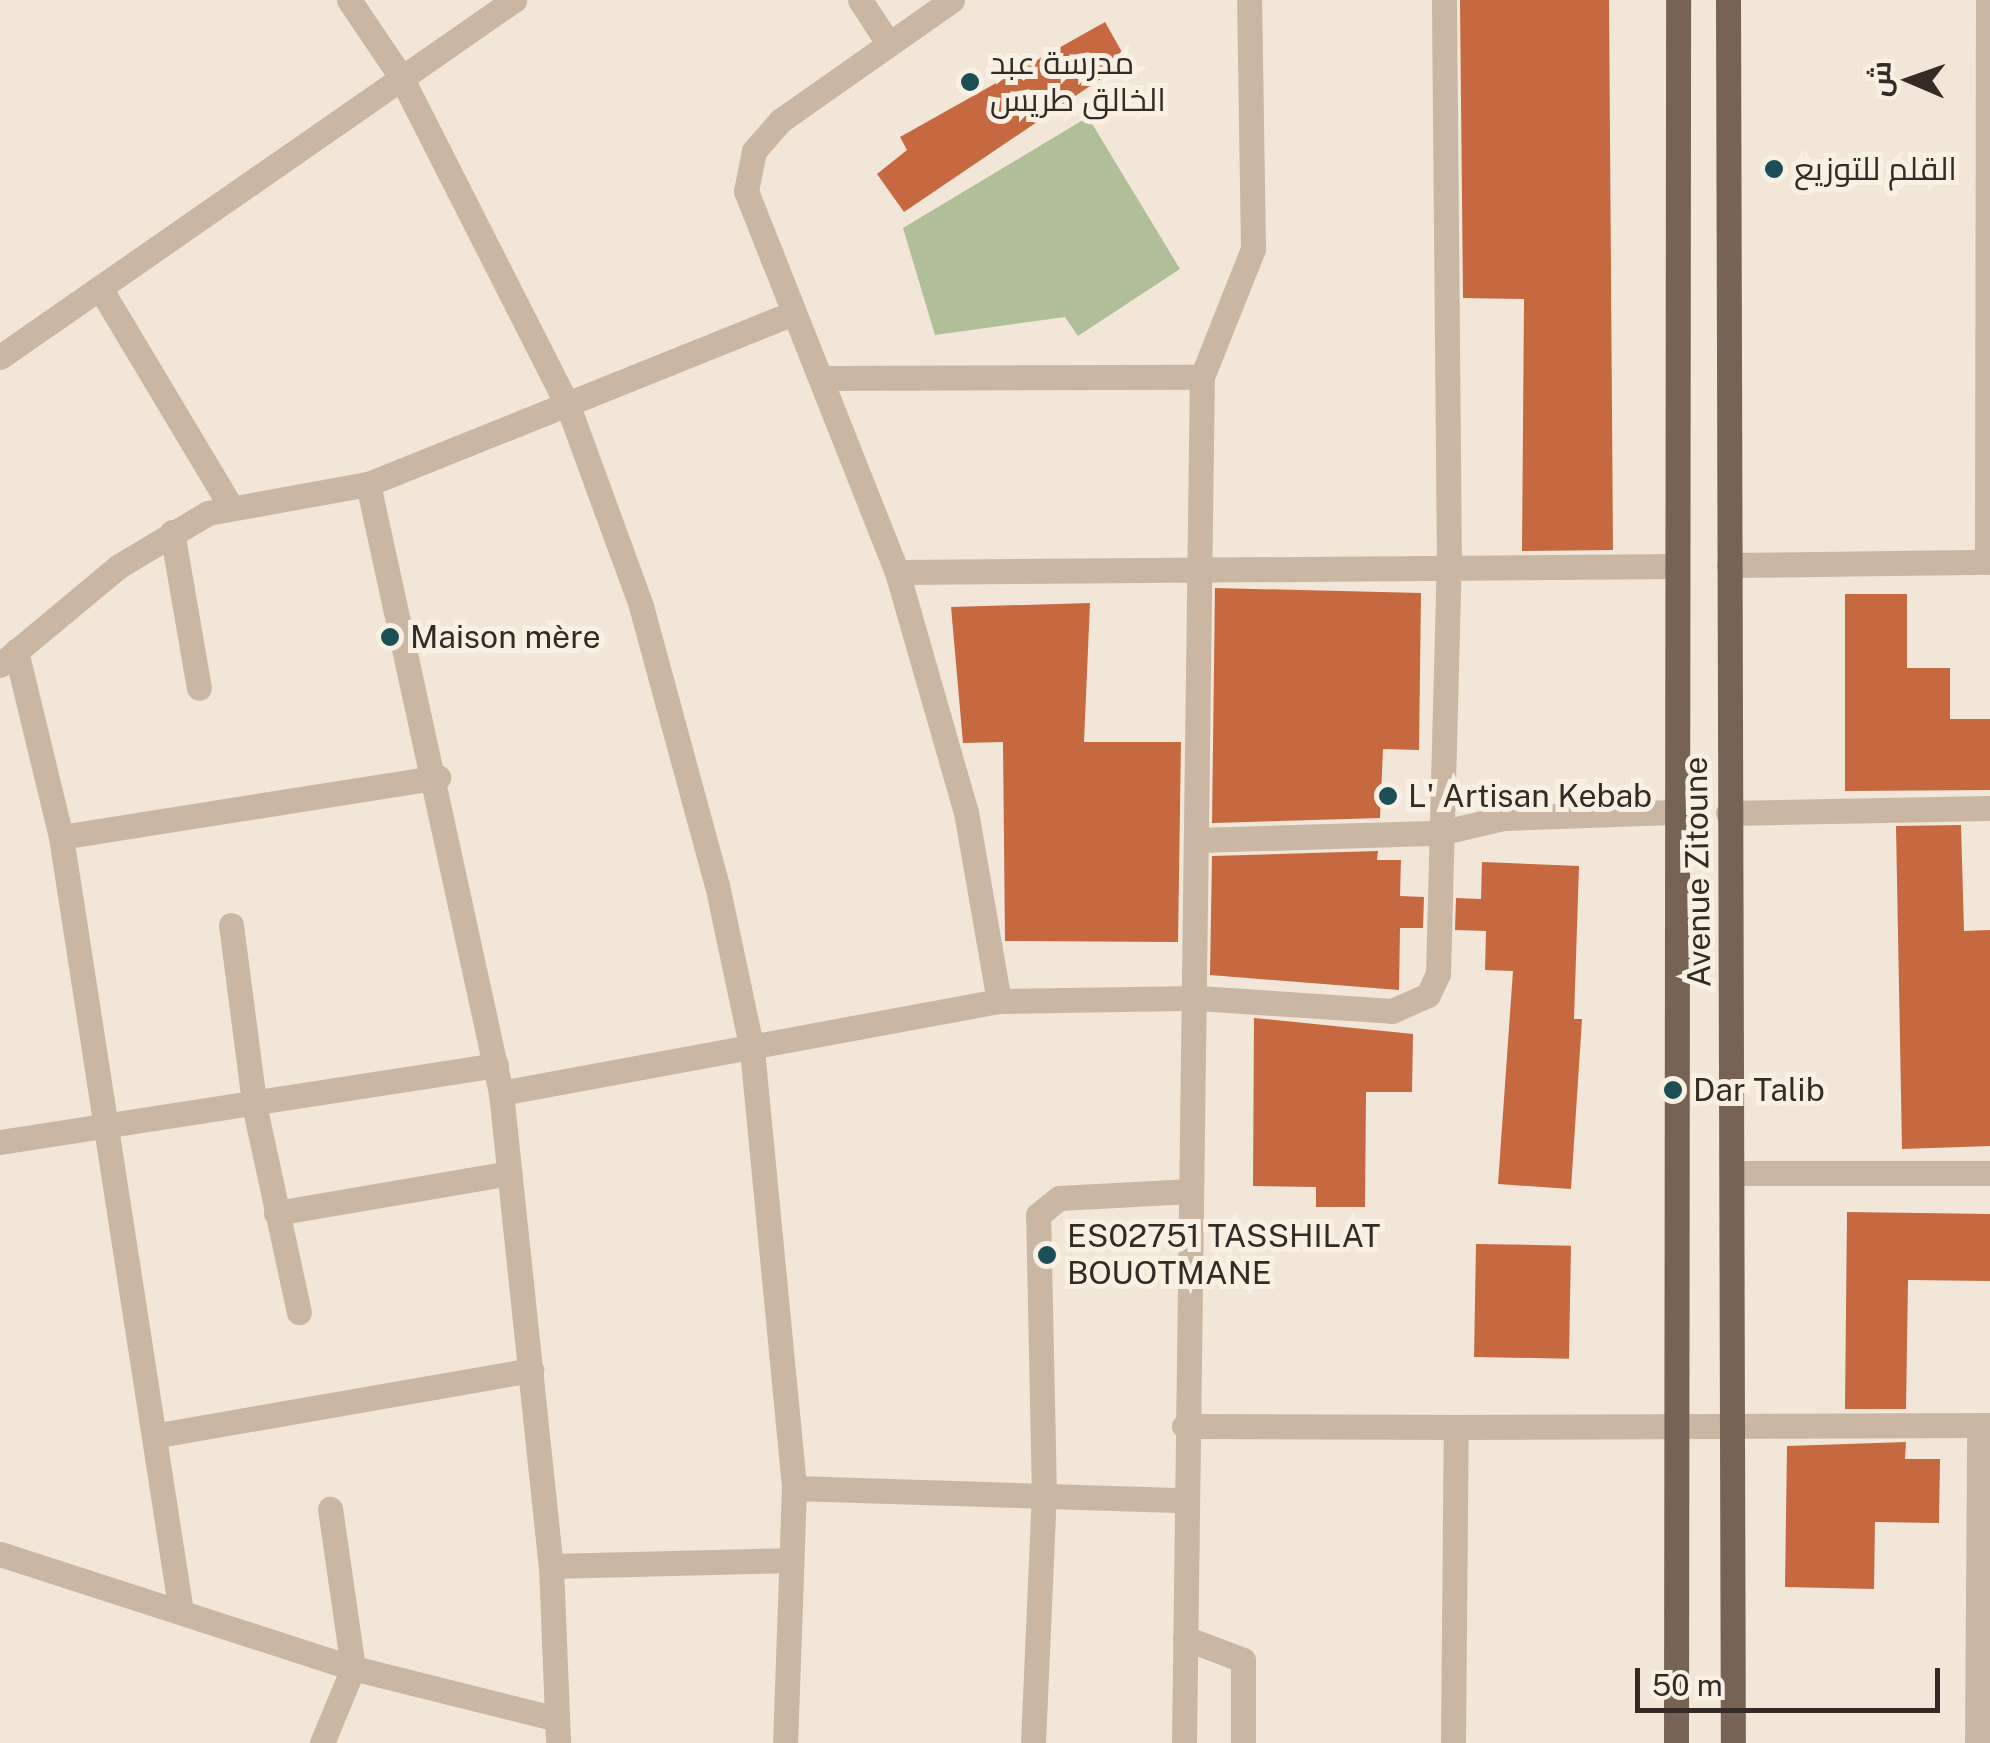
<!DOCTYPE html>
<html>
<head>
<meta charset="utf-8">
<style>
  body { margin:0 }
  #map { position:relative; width:1990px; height:1743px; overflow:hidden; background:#f1e6d8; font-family:"Public Sans",Cairo,sans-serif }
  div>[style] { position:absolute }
  .green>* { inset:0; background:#b0bf98 }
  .building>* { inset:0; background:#c66940; transform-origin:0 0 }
  .minor>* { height:25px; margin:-12.5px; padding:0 12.5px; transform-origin:12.5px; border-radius:12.5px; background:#c9b7a4 }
  .major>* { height:25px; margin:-12.5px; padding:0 12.5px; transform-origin:12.5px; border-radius:12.5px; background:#766356 }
  .dots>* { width:28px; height:28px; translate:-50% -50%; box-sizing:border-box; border:5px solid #f9f0e4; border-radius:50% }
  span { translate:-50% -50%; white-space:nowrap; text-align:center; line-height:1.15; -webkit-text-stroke:10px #f9f0e4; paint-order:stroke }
  .poi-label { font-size:32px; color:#342b26 }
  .left { translate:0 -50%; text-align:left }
  .street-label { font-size:32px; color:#342b26 }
  .north { position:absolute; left:1860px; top:30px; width:100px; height:100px; -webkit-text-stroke:8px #f9f0e4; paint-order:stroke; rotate:272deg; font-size:28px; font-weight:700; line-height:40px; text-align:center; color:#342b26 }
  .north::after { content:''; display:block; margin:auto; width:35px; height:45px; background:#342b26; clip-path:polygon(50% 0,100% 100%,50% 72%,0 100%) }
  .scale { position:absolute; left:1635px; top:1668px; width:305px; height:45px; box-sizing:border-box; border:5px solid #342b26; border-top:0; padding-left:12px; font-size:30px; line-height:35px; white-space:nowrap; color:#342b26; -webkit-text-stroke:8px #f9f0e4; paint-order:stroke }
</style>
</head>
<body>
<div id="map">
  <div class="green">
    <i style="clip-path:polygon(1088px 117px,1180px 269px,1078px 336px,1065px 317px,935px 335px,903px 228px)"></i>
  </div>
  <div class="building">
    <i style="clip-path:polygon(1460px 0,1609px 0,1613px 550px,1522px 551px,1524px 299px,1463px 298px)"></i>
    <i style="clip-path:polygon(1105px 22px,1127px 61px,904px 212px,877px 174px,907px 150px,900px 137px)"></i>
    <i style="clip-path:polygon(1215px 588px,1421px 593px,1419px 750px,1383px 749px,1380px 818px,1212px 823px)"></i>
    <i style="clip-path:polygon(1845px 594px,1907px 594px,1907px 668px,1950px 668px,1950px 719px,1990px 719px,1990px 790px,1845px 791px)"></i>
    <i style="clip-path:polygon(1090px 603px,1084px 742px,1181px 742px,1178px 942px,1005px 941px,1003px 742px,963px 743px,951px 607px)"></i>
    <i style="clip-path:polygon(1961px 825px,1964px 931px,1990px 930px,1990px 1146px,1902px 1149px,1896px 826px)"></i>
    <i style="clip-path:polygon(1378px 851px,1377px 860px,1401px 860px,1400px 896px,1424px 897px,1423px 928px,1400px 928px,1399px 990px,1210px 975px,1212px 856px)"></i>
    <i style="clip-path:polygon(1482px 862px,1579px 866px,1574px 1019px,1582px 1019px,1571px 1189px,1498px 1184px,1513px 971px,1485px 970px,1486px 931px,1455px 930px,1456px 898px,1481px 899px)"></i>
    <i style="clip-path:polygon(1254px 1018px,1413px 1034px,1412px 1092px,1366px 1092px,1365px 1207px,1316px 1207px,1316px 1187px,1253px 1186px)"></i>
    <i style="clip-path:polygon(1847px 1212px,1990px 1214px,1990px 1281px,1908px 1280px,1906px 1409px,1845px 1409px)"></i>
    <i style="left:1476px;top:1244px;width:95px;height:113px;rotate:1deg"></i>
    <i style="clip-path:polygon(1906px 1442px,1905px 1459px,1940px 1459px,1939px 1523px,1875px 1522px,1874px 1589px,1785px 1587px,1787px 1446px)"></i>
  </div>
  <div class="minor">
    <i style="left:349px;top:0;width:93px;rotate:56deg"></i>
    <i style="left:401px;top:77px;width:369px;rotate:63.1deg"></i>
    <i style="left:568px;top:406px;width:213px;rotate:69.9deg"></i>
    <i style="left:641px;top:606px;width:289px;rotate:74.8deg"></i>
    <i style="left:717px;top:885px;width:169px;rotate:78deg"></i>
    <i style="left:752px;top:1050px;width:440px;rotate:84.5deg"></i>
    <i style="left:794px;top:1488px;width:255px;rotate:92deg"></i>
    <i style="left:860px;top:0;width:51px;rotate:56.9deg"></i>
    <i style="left:952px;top:0;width:210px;rotate:144.9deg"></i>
    <i style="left:780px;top:121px;width:40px;rotate:131deg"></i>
    <i style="left:754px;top:151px;width:41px;rotate:101.3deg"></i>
    <i style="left:746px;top:191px;width:410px;rotate:68.4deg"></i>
    <i style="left:897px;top:572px;width:250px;rotate:74deg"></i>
    <i style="left:966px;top:812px;width:192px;rotate:80.1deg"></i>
    <i style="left:100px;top:288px;width:255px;rotate:59.1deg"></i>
    <i style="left:0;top:357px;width:626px;rotate:-34.78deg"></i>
    <i style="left:824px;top:378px;width:378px;rotate:-0.2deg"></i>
    <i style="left:368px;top:484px;width:623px;rotate:77.68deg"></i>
    <i style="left:501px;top:1093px;width:476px;rotate:84deg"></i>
    <i style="left:551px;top:1566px;width:177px;rotate:87.7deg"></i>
    <i style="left:172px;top:532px;width:158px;rotate:80.2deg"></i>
    <i style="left:1987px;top:562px;width:562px;rotate:-89.9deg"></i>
    <i style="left:1729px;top:565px;width:261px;rotate:-0.7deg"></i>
    <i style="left:897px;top:572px;width:780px;rotate:-0.44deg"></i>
    <i style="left:16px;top:651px;width:191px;rotate:76.4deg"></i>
    <i style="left:61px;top:837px;width:784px;rotate:81.2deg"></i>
    <i style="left:0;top:665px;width:155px;rotate:-39.8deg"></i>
    <i style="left:119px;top:566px;width:104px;rotate:-30.8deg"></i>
    <i style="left:208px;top:513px;width:163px;rotate:-10.3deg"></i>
    <i style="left:368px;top:484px;width:454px;rotate:-21.9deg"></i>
    <i style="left:1728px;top:813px;width:262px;rotate:-1.1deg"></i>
    <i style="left:61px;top:837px;width:382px;rotate:-9deg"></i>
    <i style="left:1198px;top:840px;width:241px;rotate:-1.7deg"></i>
    <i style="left:1439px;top:833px;width:67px;rotate:-13deg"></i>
    <i style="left:1504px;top:818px;width:169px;rotate:-2deg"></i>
    <i style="left:231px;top:925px;width:186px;rotate:82.6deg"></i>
    <i style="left:255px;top:1109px;width:208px;rotate:77.8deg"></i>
    <i style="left:501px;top:1093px;width:506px;rotate:-10.47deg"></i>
    <i style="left:999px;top:1001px;width:199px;rotate:-0.9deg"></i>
    <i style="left:1198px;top:998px;width:194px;rotate:3.8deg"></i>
    <i style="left:1392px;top:1011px;width:39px;rotate:-24deg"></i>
    <i style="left:1428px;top:995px;width:23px;rotate:-65deg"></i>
    <i style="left:1438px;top:974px;width:407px;rotate:-88.5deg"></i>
    <i style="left:1449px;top:567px;width:567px;rotate:-90.51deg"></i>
    <i style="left:0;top:1142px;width:502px;rotate:-8.82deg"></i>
    <i style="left:1738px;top:1173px;width:252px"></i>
    <i style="left:276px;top:1213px;width:237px;rotate:-9.7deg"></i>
    <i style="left:1184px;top:1426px;width:272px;rotate:0.2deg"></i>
    <i style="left:159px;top:1435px;width:378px;rotate:-9.9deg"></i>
    <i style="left:794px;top:1488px;width:391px;rotate:1.8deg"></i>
    <i style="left:0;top:1554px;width:371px;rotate:17.9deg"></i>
    <i style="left:353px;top:1668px;width:210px;rotate:14deg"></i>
    <i style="left:551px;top:1566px;width:239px;rotate:-1.4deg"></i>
    <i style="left:1185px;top:1638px;width:62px;rotate:20.8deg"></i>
    <i style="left:1243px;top:1660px;width:83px;rotate:90deg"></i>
    <i style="left:322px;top:1743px;width:81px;rotate:-67.5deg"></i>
    <i style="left:353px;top:1668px;width:161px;rotate:-98.2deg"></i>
    <i style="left:1033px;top:1743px;width:247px;rotate:-87.5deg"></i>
    <i style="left:1044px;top:1496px;width:281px;rotate:-91.2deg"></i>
    <i style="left:1038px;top:1215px;width:27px;rotate:-39deg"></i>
    <i style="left:1059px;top:1198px;width:132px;rotate:-3deg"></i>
    <i style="left:1184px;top:1743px;width:1366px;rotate:-89.25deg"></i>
    <i style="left:1202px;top:377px;width:138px;rotate:-68.3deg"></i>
    <i style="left:1253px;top:249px;width:249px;rotate:-90.9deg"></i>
    <i style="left:1453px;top:1743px;width:316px;rotate:-89.5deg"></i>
    <i style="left:1456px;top:1427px;width:534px;rotate:-0.21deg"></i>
    <i style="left:1977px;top:1743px;width:318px;rotate:-89.6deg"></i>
  </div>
  <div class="major">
    <i style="left:1728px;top:0;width:1743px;rotate:89.84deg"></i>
    <i style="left:1676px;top:1743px;width:1743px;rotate:-89.93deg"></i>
  </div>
  <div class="dots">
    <i style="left:970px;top:82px;background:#1b4e55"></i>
    <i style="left:1774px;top:169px;background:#1b4e55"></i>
    <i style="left:390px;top:637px;background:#1b4e55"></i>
    <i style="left:1388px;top:796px;background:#1b4e55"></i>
    <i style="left:1673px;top:1090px;background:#1b4e55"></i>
    <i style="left:1047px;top:1255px;background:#1b4e55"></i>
  </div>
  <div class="poi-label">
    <span class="left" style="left:990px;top:82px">مدرسة عبد<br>الخالق طريس</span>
    <span class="left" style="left:1794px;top:169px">القلم للتوزيع</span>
    <span class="left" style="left:410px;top:637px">Maison mère</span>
    <span class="left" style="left:1408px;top:796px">L' Artisan Kebab</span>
    <span class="left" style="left:1693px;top:1090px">Dar Talib</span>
    <span class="left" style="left:1067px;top:1255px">ES02751 TASSHILAT<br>BOUOTMANE</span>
  </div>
  <div class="street-label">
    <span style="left:1698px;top:872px;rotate:-91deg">Avenue Zitoune</span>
  </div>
  <div class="north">ش</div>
  <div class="scale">50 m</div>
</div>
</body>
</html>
